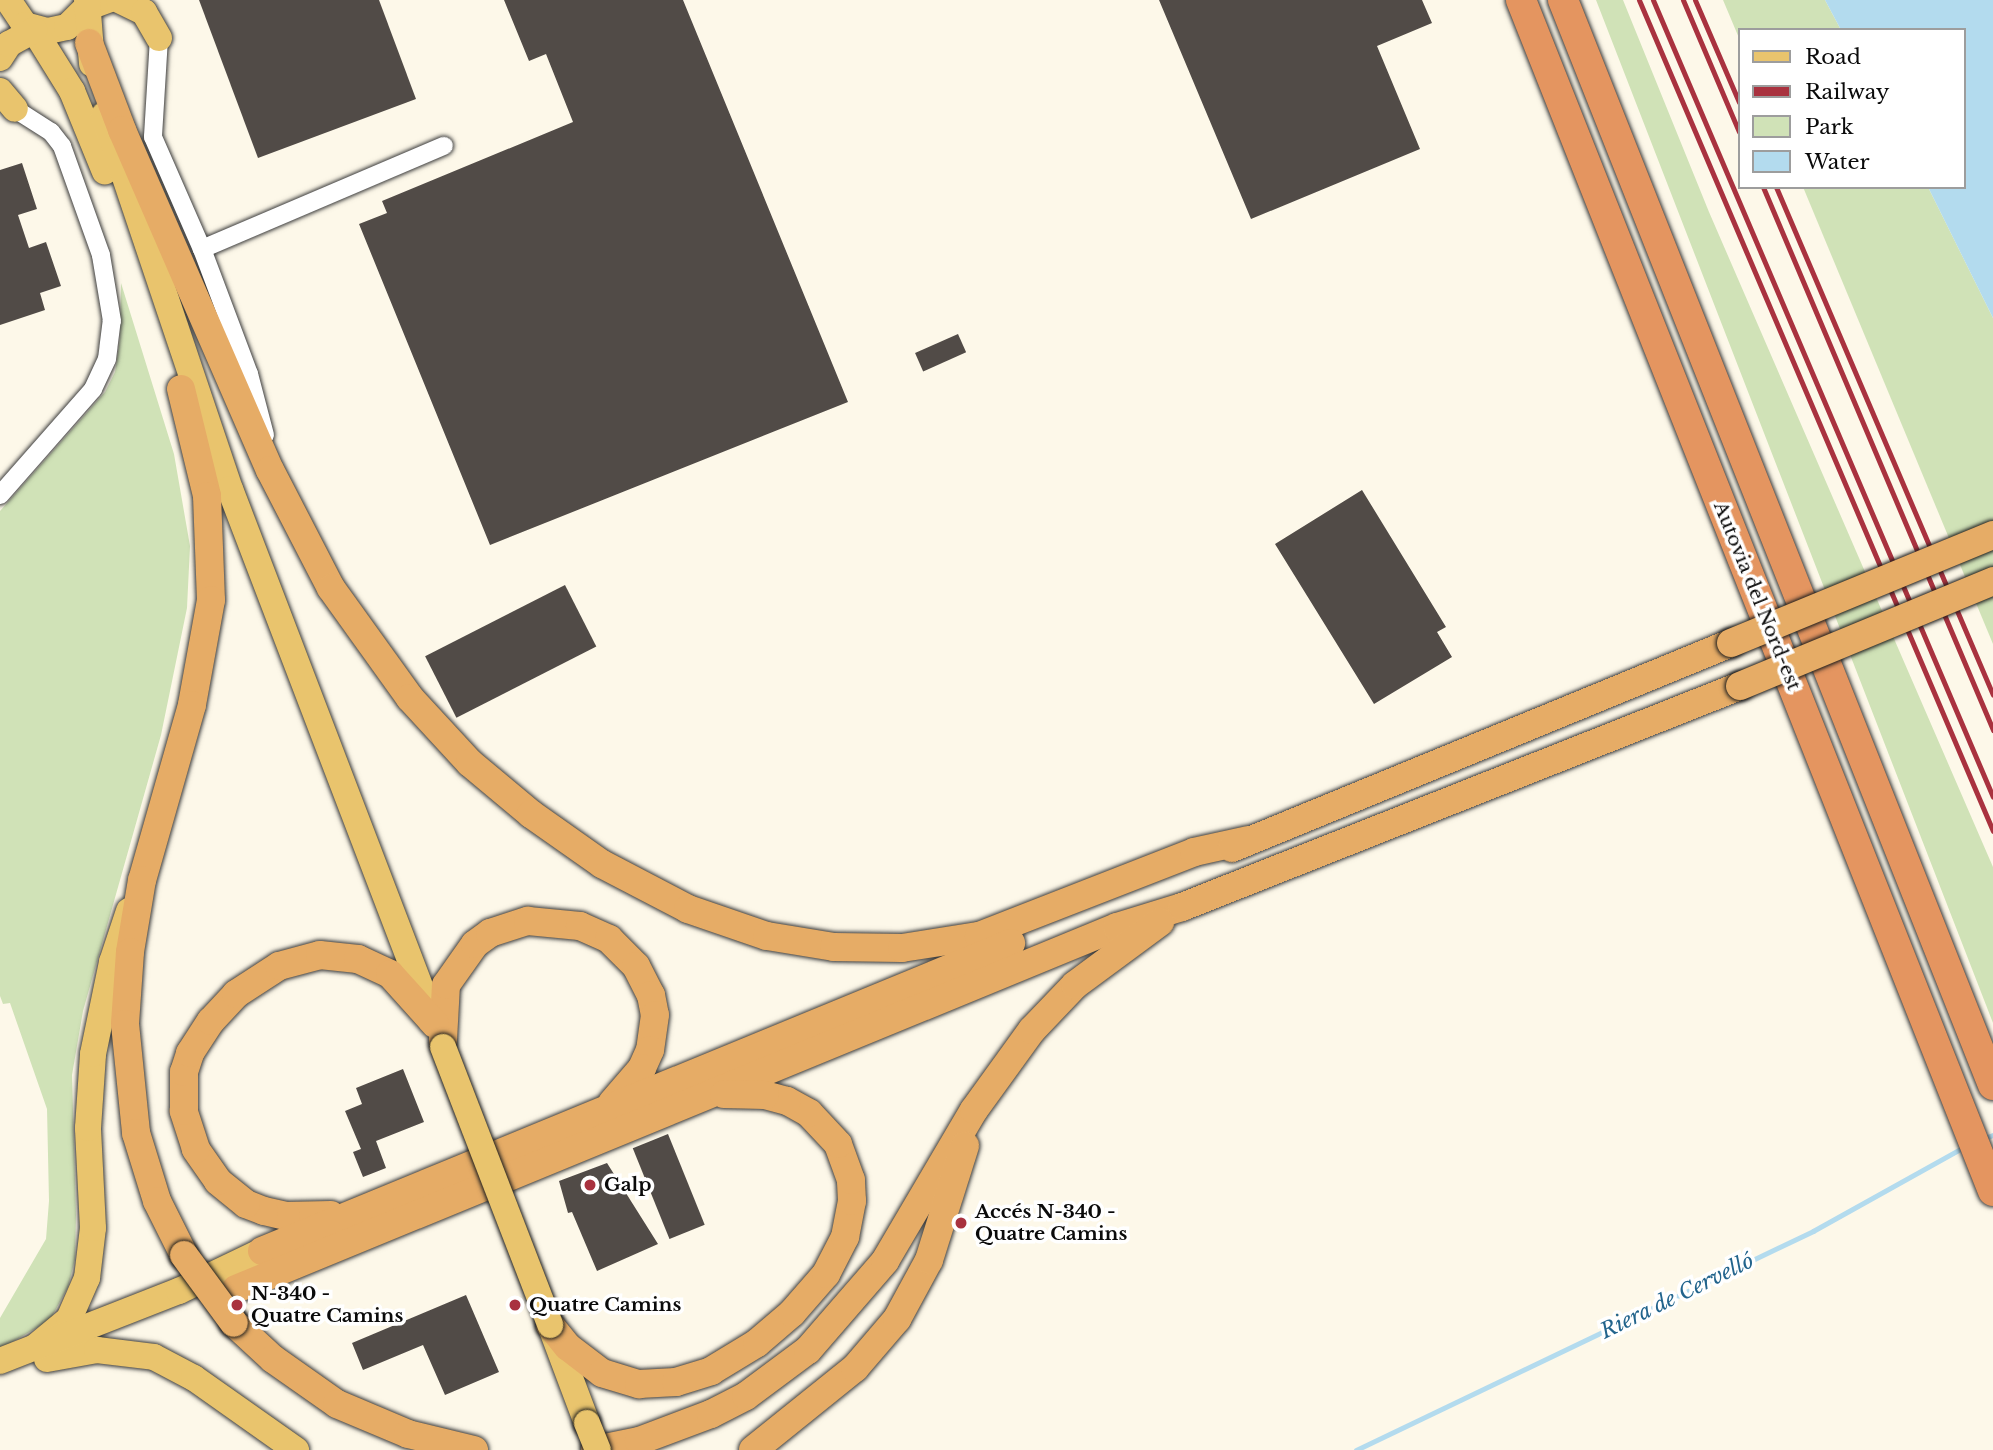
<!DOCTYPE html>
<html>
<head>
<meta charset="utf-8">
<style>
  body { margin:0 }
  #map { position:relative; width:1993px; height:1450px; overflow:hidden; background:#fdf8e9; font-family:"Libre Baskerville",serif }
  div>[style] { position:absolute }
  .green>* { inset:0; background:#d0e2b7 }
  .water>* { inset:0; background:#b3dbee }
  .stream>* { height:5px; margin:-2.5px; padding:0 2.5px; transform-origin:2.5px; border-radius:2.5px; background:#b3dbee }
  .building>* { inset:0; background:#514b47; transform-origin:0 0 }
  .roads { filter:drop-shadow(0 0 2px #3d3d3d) drop-shadow(0 0 2px #3d3d3d) }
  .minor>* { height:18px; margin:-9px; padding:0 9px; transform-origin:9px; border-radius:9px; background:#fff }
  .primary>* { height:26px; margin:-13px; padding:0 13px; transform-origin:13px; border-radius:13px; background:#e9c46d }
  .trunk>* { height:28px; margin:-14px; padding:0 14px; transform-origin:14px; border-radius:14px; background:#e6ac66 }
  .motorway>* { height:30px; margin:-15px; padding:0 15px; transform-origin:15px; border-radius:15px; background:#e49560 }
  .rail>* { height:5px; margin:-2.5px; padding:0 2.5px; transform-origin:2.5px; border-radius:2.5px; background:#a9323f }
  .bridges { filter:drop-shadow(0 0 2px #1b1b1b) drop-shadow(0 0 2px #1b1b1b) }
  .primary-bridge>* { height:26px; margin:-13px; padding:0 13px; transform-origin:13px; border-radius:13px; background:#e9c46d }
  .trunk-bridge>* { height:28px; margin:-14px; padding:0 14px; transform-origin:14px; border-radius:14px; background:#e6ac66 }
  .dots>* { width:19px; height:19px; translate:-50% -50%; box-sizing:border-box; border:4px solid #fff; border-radius:50% }
  span { translate:-50% -50%; white-space:nowrap; text-align:center; line-height:1.15; -webkit-text-stroke:7px #fff; paint-order:stroke }
  .street-label { font-size:19px; color:#0a0a0a }
  .poi-label { font-size:19px; color:#0a0a0a; font-weight:700 }
  .left { translate:0 -50%; text-align:left }
  .water-label { font-size:21px; color:#22648c; font-style:italic }
  .legend { position:absolute; left:1738px; top:28px; width:228px; height:161px; box-sizing:border-box; background:#fff; border:2px solid #9d9d9d; margin:0; padding:9px 12px; list-style:none; font-size:21px; color:#0a0a0a }
  .legend li { display:flex; align-items:center; gap:14px; height:35px }
  .legend b { width:35px; border:2px solid #9d9d9d }
</style>
</head>
<body>
<div id="map">
  <div class="green">
    <i style="clip-path:polygon(1596px 0,1623px 0,1709px 212px,1993px 867px,1993px 1023px)"></i>
    <i style="clip-path:polygon(1723px 0,1825px 0,1841px 30px,1739px 30px,1739px 38px)"></i>
    <i style="clip-path:polygon(1803px 187px,1928px 187px,1993px 318px,1993px 644px)"></i>
    <i style="clip-path:polygon(121px 283px,174px 454px,190px 546px,187px 608px,161px 735px,83px 1011px,72px 1075px,76px 1215px,75px 1259px,68px 1287px,50px 1320px,0 1349px,0 1318px,46px 1239px,49px 1201px,47px 1109px,10px 1003px,3px 1004px,0 996px,0 511px,105px 392px,115px 372px,120px 339px)"></i>
  </div>
  <div class="water">
    <i style="clip-path:polygon(1825px 0,1993px 0,1993px 318px,1928px 187px,1963px 187px,1963px 30px,1841px 30px)"></i>
  </div>
  <div class="stream">
    <i style="left:1982px;top:1139px;width:12px;rotate:-20deg"></i>
    <i style="left:1356px;top:1450px;width:507px;rotate:-25.6deg"></i>
    <i style="left:1813px;top:1231px;width:175px;rotate:-29.1deg"></i>
  </div>
  <div class="building">
    <i style="clip-path:polygon(199px 0,379px 0,416px 99px,258px 158px)"></i>
    <i style="clip-path:polygon(504px 0,683px 0,848px 402px,490px 545px,359px 224px,387px 213px,382px 201px,573px 122px,546px 54px,529px 61px)"></i>
    <i style="clip-path:polygon(1159px 0,1422px 0,1432px 23px,1377px 46px,1420px 149px,1251px 219px)"></i>
    <i style="clip-path:polygon(22px 163px,37px 209px,18px 215px,29px 248px,46px 242px,61px 286px,40px 293px,45px 310px,0 325px,0 170px)"></i>
    <i style="left:958px;top:334px;width:20px;height:47px;rotate:66deg"></i>
    <i style="clip-path:polygon(1362px 490px,1446px 627px,1437px 632px,1452px 657px,1374px 704px,1275px 544px)"></i>
    <i style="left:565px;top:585px;width:69px;height:157px;rotate:63deg"></i>
    <i style="clip-path:polygon(403px 1069px,424px 1122px,376px 1141px,386px 1168px,363px 1177px,353px 1152px,361px 1149px,345px 1111px,362px 1104px,356px 1088px)"></i>
    <i style="left:668px;top:1134px;width:98px;height:38px;rotate:68deg"></i>
    <i style="clip-path:polygon(607px 1163px,658px 1244px,597px 1271px,572px 1212px,568px 1213px,559px 1181px)"></i>
    <i style="clip-path:polygon(466px 1295px,499px 1372px,445px 1395px,423px 1345px,363px 1370px,352px 1343px)"></i>
  </div>
  <div class="roads">
    <div class="minor">
      <i style="left:159px;top:38px;width:99px;rotate:93.5deg"></i>
      <i style="left:153px;top:137px;width:122px;rotate:66.4deg"></i>
      <i style="left:202px;top:249px;width:263px;rotate:-23.1deg"></i>
      <i style="left:202px;top:249px;width:134px;rotate:69.4deg"></i>
      <i style="left:249px;top:374px;width:63px;rotate:75.3deg"></i>
      <i style="left:0;top:495px;width:141px;rotate:-48.7deg"></i>
      <i style="left:93px;top:389px;width:33px;rotate:-65deg"></i>
      <i style="left:107px;top:359px;width:38px;rotate:-83deg"></i>
      <i style="left:112px;top:321px;width:67px;rotate:-99.5deg"></i>
      <i style="left:101px;top:255px;width:116px;rotate:-109.7deg"></i>
      <i style="left:62px;top:146px;width:18px;rotate:-128deg"></i>
      <i style="left:51px;top:132px;width:43px;rotate:-147.4deg"></i>
    </div>
    <div class="primary">
      <i style="left:8px;top:0;width:30px;rotate:56deg"></i>
      <i style="left:25px;top:25px;width:24px;rotate:15deg"></i>
      <i style="left:48px;top:31px;width:19px;rotate:-12deg"></i>
      <i style="left:67px;top:27px;width:27px;rotate:-45deg"></i>
      <i style="left:86px;top:8px;width:23px;rotate:-20deg"></i>
      <i style="left:87px;top:0;width:64px;rotate:85.5deg"></i>
      <i style="left:119px;top:0;width:28px;rotate:26deg"></i>
      <i style="left:144px;top:12px;width:30px;rotate:60deg"></i>
      <i style="left:34px;top:30px;width:72px;rotate:58.1deg"></i>
      <i style="left:72px;top:91px;width:87px;rotate:67.8deg"></i>
      <i style="left:0;top:58px;width:17px;rotate:-57deg"></i>
      <i style="left:9px;top:44px;width:29px;rotate:-29deg"></i>
      <i style="left:0;top:91px;width:23px;rotate:50deg"></i>
      <i style="left:104px;top:115px;width:395px;rotate:71.4deg"></i>
      <i style="left:230px;top:489px;width:568px;rotate:69.08deg"></i>
      <i style="left:552px;top:1330px;width:99px;rotate:69.4deg"></i>
      <i style="left:34px;top:1348px;width:45px;rotate:-39.6deg"></i>
      <i style="left:69px;top:1319px;width:45px;rotate:-66.3deg"></i>
      <i style="left:87px;top:1278px;width:50px;rotate:-83.2deg"></i>
      <i style="left:93px;top:1228px;width:100px;rotate:-92.9deg"></i>
      <i style="left:88px;top:1128px;width:74px;rotate:-86.1deg"></i>
      <i style="left:93px;top:1054px;width:94px;rotate:-78.3deg"></i>
      <i style="left:112px;top:962px;width:54px;rotate:-71.6deg"></i>
      <i style="left:47px;top:1359px;width:51px;rotate:-10.2deg"></i>
      <i style="left:97px;top:1350px;width:57px;rotate:7deg"></i>
      <i style="left:154px;top:1357px;width:45px;rotate:27.7deg"></i>
      <i style="left:194px;top:1378px;width:125px;rotate:35.2deg"></i>
      <i style="left:0;top:1361px;width:192px;rotate:-21.4deg"></i>
      <i style="left:179px;top:1291px;width:92px;rotate:-25.7deg"></i>
    </div>
    <div class="trunk">
      <i style="left:89px;top:43px;width:93px;rotate:69.2deg"></i>
      <i style="left:122px;top:130px;width:371px;rotate:66.5deg"></i>
      <i style="left:270px;top:470px;width:133px;rotate:62.7deg"></i>
      <i style="left:331px;top:588px;width:135px;rotate:54.3deg"></i>
      <i style="left:410px;top:698px;width:88px;rotate:47.3deg"></i>
      <i style="left:470px;top:763px;width:80px;rotate:39.9deg"></i>
      <i style="left:531px;top:814px;width:87px;rotate:35.2deg"></i>
      <i style="left:602px;top:864px;width:97px;rotate:27.6deg"></i>
      <i style="left:688px;top:909px;width:83px;rotate:18.9deg"></i>
      <i style="left:767px;top:936px;width:68px;rotate:9.3deg"></i>
      <i style="left:834px;top:947px;width:68px;rotate:0.8deg"></i>
      <i style="left:902px;top:948px;width:78px;rotate:-8.9deg"></i>
      <i style="left:979px;top:936px;width:231px;rotate:-21.3deg"></i>
      <i style="left:1194px;top:852px;width:55px;rotate:-12.5deg"></i>
      <i style="left:181px;top:389px;width:110px;rotate:76.3deg"></i>
      <i style="left:207px;top:496px;width:104px;rotate:87.8deg"></i>
      <i style="left:211px;top:600px;width:107px;rotate:100.3deg"></i>
      <i style="left:192px;top:705px;width:182px;rotate:105.9deg"></i>
      <i style="left:142px;top:880px;width:73px;rotate:99.5deg"></i>
      <i style="left:130px;top:952px;width:72px;rotate:94deg"></i>
      <i style="left:125px;top:1024px;width:110px;rotate:84.2deg"></i>
      <i style="left:136px;top:1133px;width:71px;rotate:72.8deg"></i>
      <i style="left:157px;top:1201px;width:60px;rotate:63.4deg"></i>
      <i style="left:1232px;top:848px;width:539px;rotate:-22.33deg"></i>
      <i style="left:443px;top:1040px;width:55px;rotate:-86.9deg"></i>
      <i style="left:446px;top:985px;width:50px;rotate:-54.7deg"></i>
      <i style="left:475px;top:944px;width:19px;rotate:-36deg"></i>
      <i style="left:490px;top:933px;width:40px;rotate:-18deg"></i>
      <i style="left:528px;top:921px;width:52px;rotate:5.5deg"></i>
      <i style="left:580px;top:926px;width:32px;rotate:24deg"></i>
      <i style="left:609px;top:939px;width:38px;rotate:45deg"></i>
      <i style="left:636px;top:966px;width:33px;rotate:63deg"></i>
      <i style="left:651px;top:995px;width:20px;rotate:79deg"></i>
      <i style="left:655px;top:1015px;width:35px;rotate:98deg"></i>
      <i style="left:650px;top:1050px;width:20px;rotate:114deg"></i>
      <i style="left:642px;top:1068px;width:46px;rotate:130.6deg"></i>
      <i style="left:331px;top:1215px;width:45px;rotate:178.7deg"></i>
      <i style="left:286px;top:1216px;width:23px;rotate:-167deg"></i>
      <i style="left:264px;top:1211px;width:19px;rotate:-159deg"></i>
      <i style="left:246px;top:1204px;width:36px;rotate:-141deg"></i>
      <i style="left:218px;top:1181px;width:39px;rotate:-125deg"></i>
      <i style="left:196px;top:1149px;width:40px;rotate:-108deg"></i>
      <i style="left:184px;top:1111px;width:39px;rotate:-90deg"></i>
      <i style="left:184px;top:1072px;width:20px;rotate:-72deg"></i>
      <i style="left:190px;top:1053px;width:38px;rotate:-57deg"></i>
      <i style="left:211px;top:1021px;width:37px;rotate:-47deg"></i>
      <i style="left:236px;top:994px;width:51px;rotate:-33.1deg"></i>
      <i style="left:279px;top:966px;width:42px;rotate:-15deg"></i>
      <i style="left:320px;top:955px;width:38px;rotate:6deg"></i>
      <i style="left:358px;top:959px;width:35px;rotate:25deg"></i>
      <i style="left:390px;top:974px;width:67px;rotate:48deg"></i>
      <i style="left:262px;top:1251px;width:810px;rotate:-22.35deg"></i>
      <i style="left:236px;top:1289px;width:952px;rotate:-22.34deg"></i>
      <i style="left:1117px;top:927px;width:68px;rotate:-17.1deg"></i>
      <i style="left:1182px;top:907px;width:600px;rotate:-21.61deg"></i>
      <i style="left:234px;top:1323px;width:53px;rotate:42.7deg"></i>
      <i style="left:273px;top:1359px;width:78px;rotate:35.1deg"></i>
      <i style="left:337px;top:1404px;width:77px;rotate:22.9deg"></i>
      <i style="left:408px;top:1434px;width:68px;rotate:13.6deg"></i>
      <i style="left:550px;top:1325px;width:28px;rotate:51deg"></i>
      <i style="left:568px;top:1347px;width:43px;rotate:37.4deg"></i>
      <i style="left:602px;top:1373px;width:39px;rotate:17deg"></i>
      <i style="left:639px;top:1384px;width:37px;rotate:-3deg"></i>
      <i style="left:676px;top:1382px;width:37px;rotate:-17deg"></i>
      <i style="left:711px;top:1371px;width:54px;rotate:-31.3deg"></i>
      <i style="left:757px;top:1343px;width:46px;rotate:-40.6deg"></i>
      <i style="left:792px;top:1313px;width:52px;rotate:-48.9deg"></i>
      <i style="left:826px;top:1274px;width:42px;rotate:-62.8deg"></i>
      <i style="left:845px;top:1237px;width:37px;rotate:-79deg"></i>
      <i style="left:852px;top:1201px;width:21px;rotate:-93deg"></i>
      <i style="left:851px;top:1180px;width:38px;rotate:-110deg"></i>
      <i style="left:838px;top:1144px;width:42px;rotate:-133.1deg"></i>
      <i style="left:809px;top:1113px;width:25px;rotate:-151deg"></i>
      <i style="left:787px;top:1101px;width:23px;rotate:-165deg"></i>
      <i style="left:765px;top:1095px;width:41px;rotate:-178.6deg"></i>
      <i style="left:595px;top:1450px;width:45px;rotate:-11.6deg"></i>
      <i style="left:639px;top:1441px;width:77px;rotate:-20.6deg"></i>
      <i style="left:711px;top:1414px;width:39px;rotate:-27deg"></i>
      <i style="left:746px;top:1396px;width:77px;rotate:-36.6deg"></i>
      <i style="left:808px;top:1350px;width:118px;rotate:-49.1deg"></i>
      <i style="left:885px;top:1261px;width:175px;rotate:-59.5deg"></i>
      <i style="left:974px;top:1110px;width:99px;rotate:-54.1deg"></i>
      <i style="left:1032px;top:1030px;width:62px;rotate:-46.3deg"></i>
      <i style="left:1075px;top:985px;width:106px;rotate:-36.5deg"></i>
      <i style="left:753px;top:1450px;width:131px;rotate:-38.8deg"></i>
      <i style="left:855px;top:1368px;width:65px;rotate:-49.4deg"></i>
      <i style="left:897px;top:1319px;width:67px;rotate:-61.5deg"></i>
      <i style="left:929px;top:1260px;width:120px;rotate:-72.5deg"></i>
    </div>
    <div class="motorway">
      <i style="left:1521px;top:0;width:1281px;rotate:68.38deg"></i>
      <i style="left:1563px;top:0;width:1167px;rotate:68.38deg"></i>
    </div>
  </div>
  <div class="rail">
    <i style="left:1639px;top:0;width:903px;rotate:66.93deg"></i>
    <i style="left:1653px;top:0;width:866px;rotate:66.9deg"></i>
    <i style="left:1683px;top:0;width:143px;rotate:67deg"></i>
    <i style="left:1695px;top:0;width:111px;rotate:66.7deg"></i>
    <i style="left:1763px;top:187px;width:590px;rotate:67.04deg"></i>
    <i style="left:1776px;top:187px;width:552px;rotate:66.87deg"></i>
  </div>
  <div class="bridges">
    <div class="primary-bridge">
      <i style="left:443px;top:1047px;width:298px;rotate:68.9deg"></i>
      <i style="left:587px;top:1423px;width:29px;rotate:68deg"></i>
    </div>
    <div class="trunk-bridge">
      <i style="left:1731px;top:643px;width:283px;rotate:-22.4deg"></i>
      <i style="left:1740px;top:686px;width:274px;rotate:-22.5deg"></i>
      <i style="left:184px;top:1255px;width:84px;rotate:53.7deg"></i>
    </div>
  </div>
  <div class="dots">
    <i style="left:590px;top:1185px;background:#a9323f"></i>
    <i style="left:961px;top:1223px;background:#a9323f"></i>
    <i style="left:237px;top:1305px;background:#a9323f"></i>
    <i style="left:515px;top:1305px;background:#a9323f"></i>
  </div>
  <div class="street-label">
    <span style="left:1757px;top:596px;rotate:68deg">Autovia del Nord-est</span>
  </div>
  <div class="poi-label">
    <span class="left" style="left:604px;top:1185px">Galp</span>
    <span class="left" style="left:975px;top:1223px">Accés N-340 -<br>Quatre Camins</span>
    <span class="left" style="left:251px;top:1305px">N-340 -<br>Quatre Camins</span>
    <span class="left" style="left:529px;top:1305px">Quatre Camins</span>
  </div>
  <div class="water-label">
    <span style="left:1677px;top:1296px;rotate:-26deg">Riera de Cervelló</span>
  </div>
  <ul class="legend">
  <li><b style="height:9px;background:#e9c46d"></b>Road</li>
  <li><b style="height:9px;background:#a9323f"></b>Railway</li>
  <li><b style="height:19px;background:#d0e2b7"></b>Park</li>
  <li><b style="height:19px;background:#b3dbee"></b>Water</li>
  </ul>
</div>
</body>
</html>
